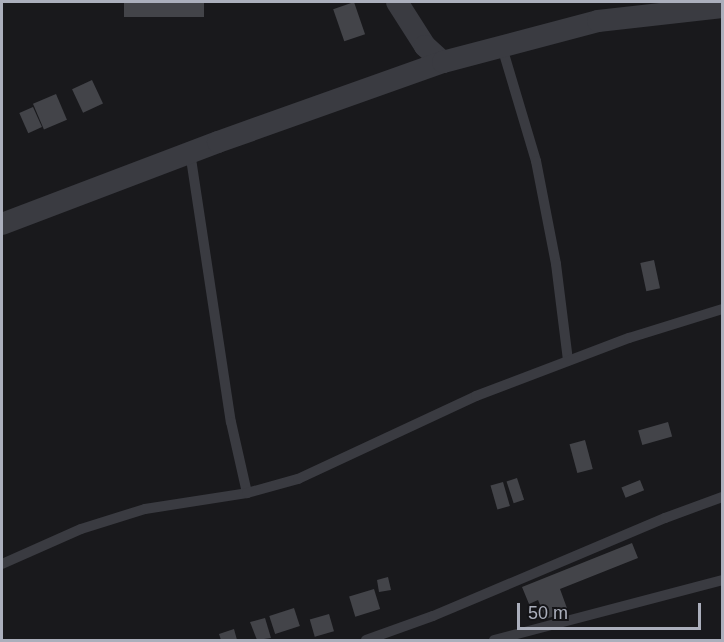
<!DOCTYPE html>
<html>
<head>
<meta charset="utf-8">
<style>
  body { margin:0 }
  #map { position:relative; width:724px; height:642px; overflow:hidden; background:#19191c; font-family:Arial,sans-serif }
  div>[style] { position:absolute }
  .building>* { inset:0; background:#434449; transform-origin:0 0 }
  .service>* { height:10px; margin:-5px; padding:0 5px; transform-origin:5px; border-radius:5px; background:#3a3b41 }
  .minor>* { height:22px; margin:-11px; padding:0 11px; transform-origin:11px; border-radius:11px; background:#3a3b41 }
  span { translate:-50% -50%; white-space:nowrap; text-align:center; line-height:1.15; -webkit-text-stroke:4.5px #141417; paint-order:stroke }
  .frame { position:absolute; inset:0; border:3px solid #abafbc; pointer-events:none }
  .scale { position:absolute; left:517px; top:603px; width:184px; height:27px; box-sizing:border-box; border:3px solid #abafbc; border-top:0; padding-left:8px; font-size:18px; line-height:21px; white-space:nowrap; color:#abafbc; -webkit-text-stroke:4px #141417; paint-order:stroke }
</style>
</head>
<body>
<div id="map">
  <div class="building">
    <i style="left:124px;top:2px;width:80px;height:15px"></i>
    <i style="left:354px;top:2px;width:34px;height:22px;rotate:71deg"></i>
    <i style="left:92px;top:80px;width:26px;height:22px;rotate:65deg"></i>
    <i style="left:56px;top:94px;width:28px;height:25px;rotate:67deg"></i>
    <i style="left:33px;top:107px;width:22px;height:15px;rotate:66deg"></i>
    <i style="left:654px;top:260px;width:29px;height:14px;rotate:78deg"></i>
    <i style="left:668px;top:422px;width:15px;height:31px;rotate:74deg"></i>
    <i style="left:585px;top:440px;width:30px;height:16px;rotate:75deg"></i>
    <i style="left:517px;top:478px;width:23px;height:11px;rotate:72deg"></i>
    <i style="left:640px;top:480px;width:11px;height:20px;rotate:68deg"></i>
    <i style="left:503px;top:482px;width:25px;height:13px;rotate:74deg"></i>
    <i style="clip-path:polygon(632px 543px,638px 558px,560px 589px,568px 611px,546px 619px,538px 600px,529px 604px,522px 587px)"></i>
    <i style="clip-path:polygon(388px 577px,391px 590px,379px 592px,377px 580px)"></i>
    <i style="left:374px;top:589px;width:21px;height:26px;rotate:73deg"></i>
    <i style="left:294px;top:608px;width:19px;height:26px;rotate:72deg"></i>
    <i style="left:329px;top:614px;width:18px;height:20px;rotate:74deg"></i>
    <i style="clip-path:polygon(265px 618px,271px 638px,257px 640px,250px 622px)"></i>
    <i style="clip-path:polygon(234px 629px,237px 640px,221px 640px,219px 634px)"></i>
  </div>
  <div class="service">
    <i style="left:502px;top:47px;width:119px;rotate:73.4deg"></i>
    <i style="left:536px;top:161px;width:105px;rotate:79deg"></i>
    <i style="left:556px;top:264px;width:97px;rotate:82.9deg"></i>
    <i style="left:190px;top:152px;width:273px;rotate:81.4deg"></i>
    <i style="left:231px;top:422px;width:73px;rotate:77.3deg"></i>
    <i style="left:2px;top:564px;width:86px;rotate:-23.9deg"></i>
    <i style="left:81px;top:529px;width:67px;rotate:-17.4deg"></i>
    <i style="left:145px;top:509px;width:103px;rotate:-8.9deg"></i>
    <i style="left:247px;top:493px;width:53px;rotate:-15.4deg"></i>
    <i style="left:298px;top:479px;width:196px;rotate:-25deg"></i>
    <i style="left:476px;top:396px;width:164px;rotate:-20.8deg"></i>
    <i style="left:629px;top:338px;width:97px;rotate:-17.3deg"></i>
    <i style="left:366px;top:640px;width:71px;rotate:-19.7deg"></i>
    <i style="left:433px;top:616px;width:252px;rotate:-22.9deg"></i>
    <i style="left:665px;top:518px;width:61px;rotate:-20.2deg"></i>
    <i style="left:494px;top:640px;width:236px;rotate:-14.7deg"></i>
  </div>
  <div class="minor">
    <i style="left:397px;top:2px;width:52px;rotate:57.5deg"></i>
    <i style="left:425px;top:46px;width:24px;rotate:42deg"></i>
    <i style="left:2px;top:224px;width:231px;rotate:-20.8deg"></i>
    <i style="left:218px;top:142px;width:239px;rotate:-19.6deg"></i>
    <i style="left:443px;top:62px;width:160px;rotate:-14.8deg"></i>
    <i style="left:598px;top:21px;width:125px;rotate:-6.4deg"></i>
  </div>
  <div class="frame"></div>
  <div class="scale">50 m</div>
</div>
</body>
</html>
